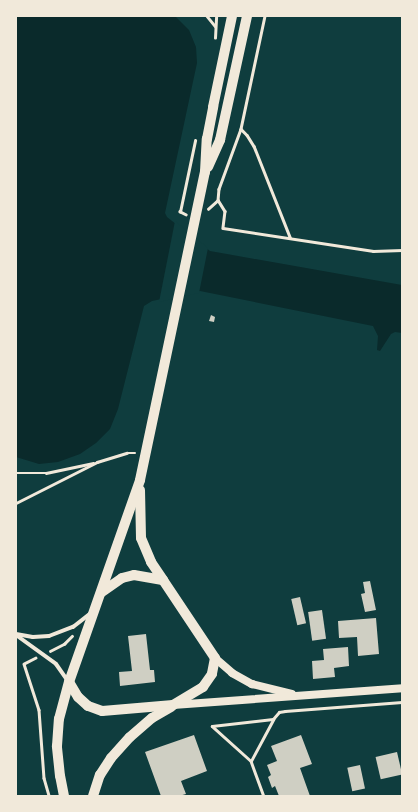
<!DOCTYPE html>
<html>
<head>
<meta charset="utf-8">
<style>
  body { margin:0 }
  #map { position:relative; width:418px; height:812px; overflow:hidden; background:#0f3d3e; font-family:"DM Sans",sans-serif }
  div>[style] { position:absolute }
  .water>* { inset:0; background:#0a2a2b }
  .pier>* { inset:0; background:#0f3d3e }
  .building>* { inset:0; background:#cfcfc3; transform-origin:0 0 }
  .path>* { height:2.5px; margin:-1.25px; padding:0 1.25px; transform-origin:1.25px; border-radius:1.25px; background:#f1e9da }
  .minor>* { height:4px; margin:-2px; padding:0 2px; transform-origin:2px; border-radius:2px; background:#f1e9da }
  .secondary>* { height:8px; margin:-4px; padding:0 4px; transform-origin:4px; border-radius:4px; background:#f1e9da }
  .primary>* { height:10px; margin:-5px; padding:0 5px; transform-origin:5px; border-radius:5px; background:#f1e9da }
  span { translate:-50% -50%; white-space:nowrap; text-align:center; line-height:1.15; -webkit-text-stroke:3px #f1e9da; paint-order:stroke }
  .frame { position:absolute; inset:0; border:17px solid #f1e9da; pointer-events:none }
</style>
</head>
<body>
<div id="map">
  <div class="water">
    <i style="clip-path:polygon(16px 16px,175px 16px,189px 30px,196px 47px,197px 63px,165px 213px,167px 217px,210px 251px,402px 285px,402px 333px,395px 332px,391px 334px,380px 351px,377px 350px,378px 336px,373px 326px,200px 291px,152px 301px,144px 306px,118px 409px,110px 429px,96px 443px,80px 454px,58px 462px,39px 464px,16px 457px)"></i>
  </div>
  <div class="pier">
    <i style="clip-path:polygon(175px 221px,208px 248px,199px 293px,159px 302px)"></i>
  </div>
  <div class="building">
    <i style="clip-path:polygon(211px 315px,215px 317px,214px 322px,209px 321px)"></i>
    <i style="clip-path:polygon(370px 581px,376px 610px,365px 612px,361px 594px,365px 593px,363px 582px)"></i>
    <i style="left:300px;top:597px;width:27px;height:9px;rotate:77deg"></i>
    <i style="left:322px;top:610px;width:29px;height:14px;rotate:82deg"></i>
    <i style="clip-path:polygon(376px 618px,379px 654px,358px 656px,357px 637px,339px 638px,338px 621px)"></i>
    <i style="clip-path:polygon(146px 634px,150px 670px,154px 670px,155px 682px,120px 686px,119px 672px,132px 671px,128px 636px)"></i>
    <i style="clip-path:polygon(348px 647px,349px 666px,334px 668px,335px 677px,313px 679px,312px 661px,324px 660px,323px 649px)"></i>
    <i style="clip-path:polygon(194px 735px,207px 771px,181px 781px,186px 794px,179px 796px,161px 796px,145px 752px)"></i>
    <i style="clip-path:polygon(301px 735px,312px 764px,300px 768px,310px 796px,279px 796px,275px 786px,272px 788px,268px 777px,271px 775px,267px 765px,277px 761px,271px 746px)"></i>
    <i style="left:397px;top:752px;width:23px;height:22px;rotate:77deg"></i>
    <i style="left:360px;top:765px;width:24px;height:13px;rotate:78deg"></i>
  </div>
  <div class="path">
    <i style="left:207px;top:16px;width:13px;rotate:51deg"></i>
    <i style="left:265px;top:16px;width:116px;rotate:102deg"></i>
    <i style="left:241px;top:129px;width:64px;rotate:110.1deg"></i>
    <i style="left:219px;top:189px;width:11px;rotate:95deg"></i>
    <i style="left:218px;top:200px;width:13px;rotate:58deg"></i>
    <i style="left:225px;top:211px;width:17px;rotate:97deg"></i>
    <i style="left:223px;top:228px;width:152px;rotate:8.7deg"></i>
    <i style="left:373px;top:251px;width:29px;rotate:-2deg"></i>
    <i style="left:215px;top:38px;width:22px;rotate:-87deg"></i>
    <i style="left:241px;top:129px;width:8px;rotate:45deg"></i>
    <i style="left:247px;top:135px;width:13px;rotate:58deg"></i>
    <i style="left:254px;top:146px;width:98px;rotate:68.4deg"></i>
    <i style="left:208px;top:209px;width:13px;rotate:-42deg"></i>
    <i style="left:186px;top:215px;width:7px;rotate:-153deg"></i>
    <i style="left:180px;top:212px;width:73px;rotate:-78.1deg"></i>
    <i style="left:16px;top:473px;width:30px"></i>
    <i style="left:46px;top:473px;width:48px;rotate:-12deg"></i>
    <i style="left:16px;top:503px;width:91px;rotate:-26.8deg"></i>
    <i style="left:97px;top:462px;width:31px;rotate:-17deg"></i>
    <i style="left:127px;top:453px;width:8px"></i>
    <i style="left:50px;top:651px;width:16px;rotate:-27deg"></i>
    <i style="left:64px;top:644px;width:11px;rotate:-45deg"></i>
    <i style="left:36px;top:658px;width:13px;rotate:153deg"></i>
    <i style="left:24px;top:664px;width:48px;rotate:71.9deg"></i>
    <i style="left:39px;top:710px;width:68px;rotate:85.8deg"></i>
    <i style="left:44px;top:778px;width:19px;rotate:74deg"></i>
    <i style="left:212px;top:726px;width:61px;rotate:-6.5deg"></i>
    <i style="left:273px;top:719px;width:9px;rotate:-49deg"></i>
    <i style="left:279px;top:712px;width:6px;rotate:-9deg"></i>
    <i style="left:285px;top:711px;width:117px;rotate:-4.4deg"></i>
    <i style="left:212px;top:726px;width:52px;rotate:41.9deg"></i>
    <i style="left:251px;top:761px;width:47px;rotate:-61.8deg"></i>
    <i style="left:251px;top:761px;width:37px;rotate:70deg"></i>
  </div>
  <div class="minor">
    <i style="left:16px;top:634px;width:17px;rotate:10deg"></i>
    <i style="left:33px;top:637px;width:16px;rotate:-4deg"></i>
    <i style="left:49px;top:636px;width:26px;rotate:-21deg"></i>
    <i style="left:73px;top:627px;width:23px;rotate:-38deg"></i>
    <i style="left:16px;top:635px;width:49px;rotate:35.9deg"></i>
    <i style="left:56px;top:664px;width:19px;rotate:55deg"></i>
  </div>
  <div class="secondary">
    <i style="left:215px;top:658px;width:23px;rotate:41deg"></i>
    <i style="left:232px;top:673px;width:23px;rotate:29deg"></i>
    <i style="left:252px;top:684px;width:41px;rotate:14deg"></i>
    <i style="left:173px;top:705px;width:230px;rotate:-4.2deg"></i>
  </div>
  <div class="primary">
    <i style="left:208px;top:167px;width:30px;rotate:-66deg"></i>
    <i style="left:220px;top:140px;width:127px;rotate:-77.7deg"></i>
    <i style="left:140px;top:490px;width:48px;rotate:88.8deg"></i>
    <i style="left:141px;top:538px;width:26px;rotate:67deg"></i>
    <i style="left:151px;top:562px;width:22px;rotate:56deg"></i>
    <i style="left:102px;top:592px;width:24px;rotate:-35deg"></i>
    <i style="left:122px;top:578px;width:12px;rotate:-14deg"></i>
    <i style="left:134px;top:575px;width:29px;rotate:10deg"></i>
    <i style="left:163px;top:580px;width:94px;rotate:56.3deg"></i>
    <i style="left:215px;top:658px;width:16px;rotate:101deg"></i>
    <i style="left:212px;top:674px;width:16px;rotate:125deg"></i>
    <i style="left:203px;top:687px;width:35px;rotate:149deg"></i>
    <i style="left:173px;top:705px;width:71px;rotate:175.2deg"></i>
    <i style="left:102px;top:711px;width:15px;rotate:-160deg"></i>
    <i style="left:88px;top:706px;width:13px;rotate:-138deg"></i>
    <i style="left:78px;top:697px;width:17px;rotate:-121deg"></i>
    <i style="left:69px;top:682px;width:214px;rotate:-70.6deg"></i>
    <i style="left:140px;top:480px;width:315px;rotate:-78.1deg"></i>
    <i style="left:205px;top:172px;width:33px;rotate:-87deg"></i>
    <i style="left:207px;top:139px;width:33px;rotate:-79deg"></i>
    <i style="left:213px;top:107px;width:93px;rotate:-78.2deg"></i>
    <i style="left:64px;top:796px;width:20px;rotate:-101deg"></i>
    <i style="left:60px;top:776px;width:30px;rotate:-96deg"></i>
    <i style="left:57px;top:746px;width:27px;rotate:-86deg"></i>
    <i style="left:59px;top:719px;width:38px;rotate:-75deg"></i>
    <i style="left:93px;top:796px;width:22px;rotate:-72deg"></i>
    <i style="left:100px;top:775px;width:20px;rotate:-57deg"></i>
    <i style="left:111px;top:758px;width:28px;rotate:-48deg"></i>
    <i style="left:130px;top:737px;width:29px;rotate:-41deg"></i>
    <i style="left:152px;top:718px;width:22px;rotate:-30deg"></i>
  </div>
  <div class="frame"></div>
</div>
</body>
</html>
